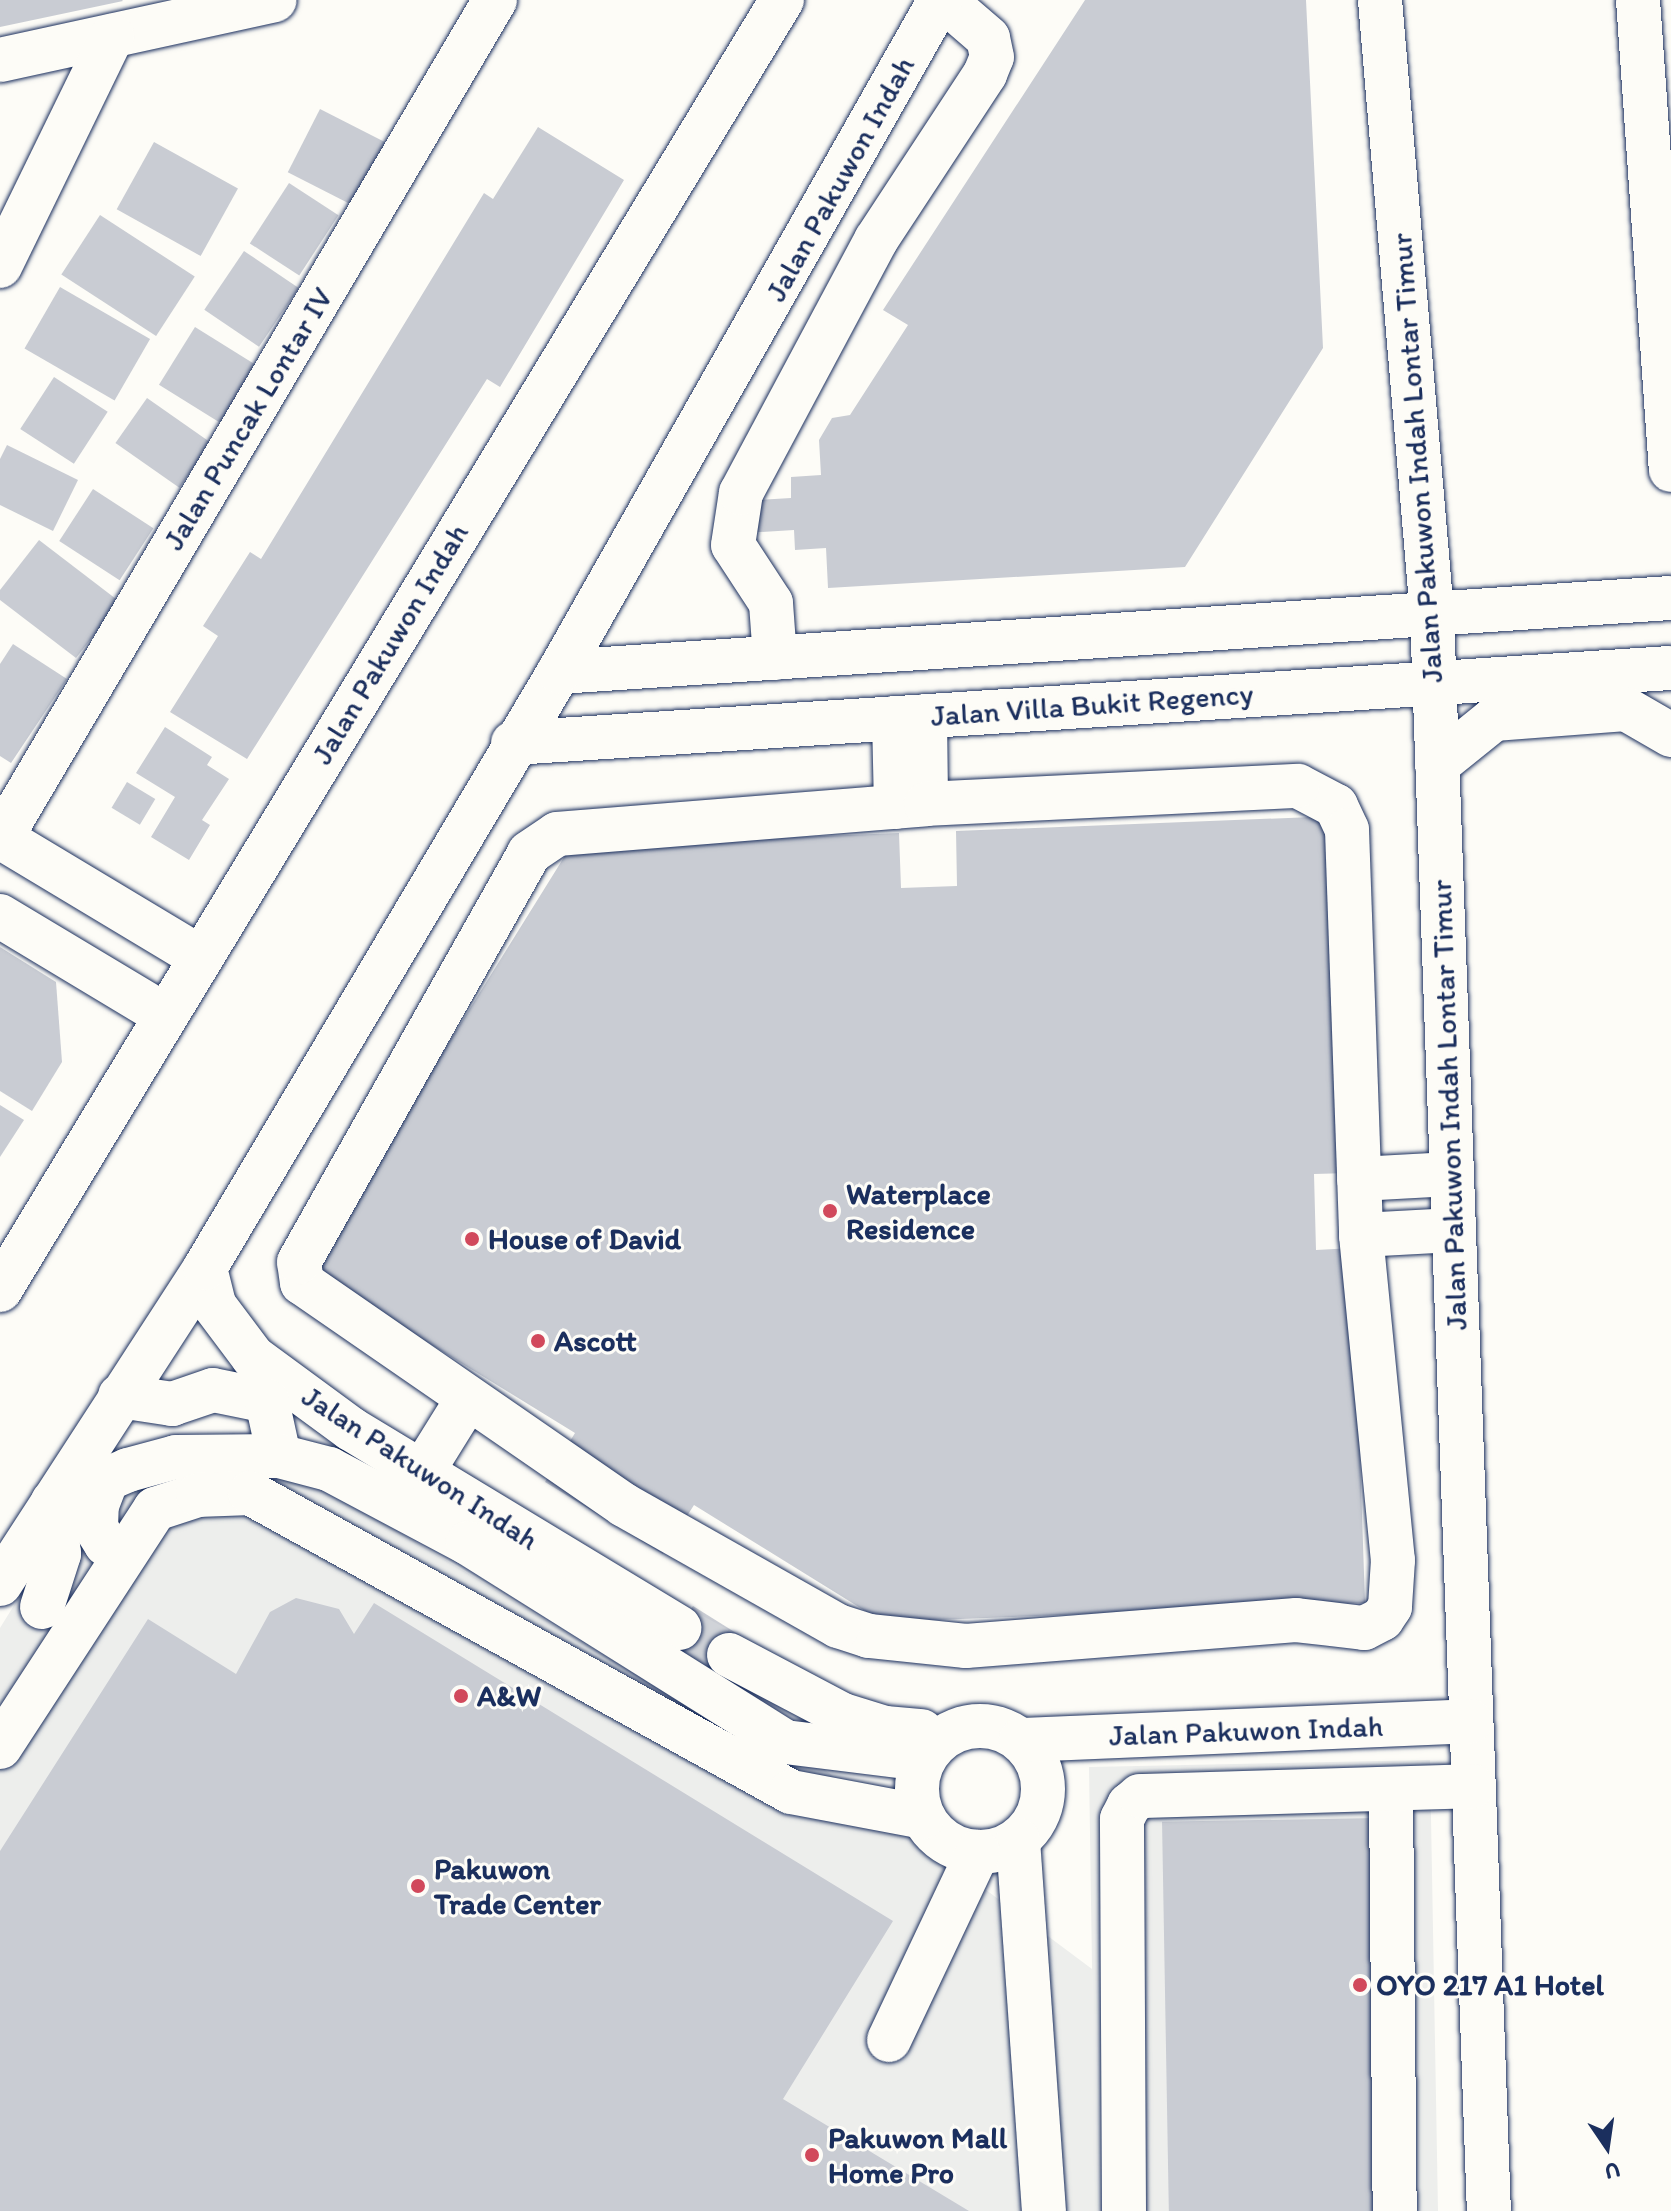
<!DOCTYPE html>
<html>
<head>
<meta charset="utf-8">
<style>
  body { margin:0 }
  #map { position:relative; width:1671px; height:2211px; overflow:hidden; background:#fdfcf7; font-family:Itim,sans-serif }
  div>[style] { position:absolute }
  .built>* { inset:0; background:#edeeec }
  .building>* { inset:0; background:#c9ccd3; transform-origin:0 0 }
  .minor-tunnel>* { height:44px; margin-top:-22px; transform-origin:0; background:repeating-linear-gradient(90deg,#d0d3d8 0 44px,transparent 0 66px) }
  .roads { filter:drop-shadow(0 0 2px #1b2f5e) drop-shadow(0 0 2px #1b2f5e) }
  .minor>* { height:44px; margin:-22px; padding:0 22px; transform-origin:22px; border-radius:22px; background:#fdfcf7 }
  .minor>.ring { margin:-22px; padding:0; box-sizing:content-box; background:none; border:44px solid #fdfcf7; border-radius:50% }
  .dots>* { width:22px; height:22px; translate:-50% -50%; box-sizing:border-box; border:4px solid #fdfcf7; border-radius:50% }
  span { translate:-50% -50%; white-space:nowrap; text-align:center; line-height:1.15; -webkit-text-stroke:6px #fdfcf7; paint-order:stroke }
  .street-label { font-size:30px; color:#1b2f5e }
  .poi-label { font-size:30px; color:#1b2f5e; font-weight:700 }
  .left { translate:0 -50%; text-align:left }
  .north { position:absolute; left:1567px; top:2107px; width:80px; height:80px; -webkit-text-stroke:6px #fdfcf7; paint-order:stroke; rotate:167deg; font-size:22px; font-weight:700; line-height:32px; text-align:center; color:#1b2f5e }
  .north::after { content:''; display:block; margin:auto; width:28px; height:36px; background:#1b2f5e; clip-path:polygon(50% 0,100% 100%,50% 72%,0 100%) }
</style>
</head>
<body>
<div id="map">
  <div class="built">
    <i style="clip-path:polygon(234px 1433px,750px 1743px,817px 1764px,1092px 1969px,1089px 1767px,1430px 1760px,1438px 2211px,0 2211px,0 1628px,111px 1448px)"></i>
  </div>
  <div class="building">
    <i style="clip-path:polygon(0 0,122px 0,123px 1px,0 27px)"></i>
    <i style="clip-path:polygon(1085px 0,1306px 0,1323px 348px,1185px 567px,828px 588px,826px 548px,795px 550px,794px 530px,745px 533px,743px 501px,791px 498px,791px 477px,821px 475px,819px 440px,832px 418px,850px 415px,908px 325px,883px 310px)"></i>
    <i style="left:320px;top:109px;width:76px;height:71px;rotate:27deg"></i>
    <i style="clip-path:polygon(538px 127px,624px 180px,500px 387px,487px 379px,247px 759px,170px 712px,218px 636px,203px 626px,250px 552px,261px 559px,484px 193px,493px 199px)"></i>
    <i style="left:154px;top:142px;width:96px;height:77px;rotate:29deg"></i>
    <i style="left:289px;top:183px;width:59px;height:72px;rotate:33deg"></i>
    <i style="left:100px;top:215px;width:113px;height:71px;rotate:33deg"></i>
    <i style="left:244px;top:251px;width:66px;height:71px;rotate:34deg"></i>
    <i style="left:60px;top:287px;width:104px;height:71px;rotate:30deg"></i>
    <i style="left:195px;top:327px;width:73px;height:68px;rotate:32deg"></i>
    <i style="left:54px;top:377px;width:64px;height:62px;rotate:33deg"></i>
    <i style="left:147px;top:398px;width:78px;height:55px;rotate:35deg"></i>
    <i style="clip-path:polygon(7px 445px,78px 480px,53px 531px,0 505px,0 459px)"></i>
    <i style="left:93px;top:489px;width:72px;height:62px;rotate:33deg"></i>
    <i style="clip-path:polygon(39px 540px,120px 602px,76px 658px,0 600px,0 590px)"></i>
    <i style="clip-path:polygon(13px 644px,67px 679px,11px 763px,0 756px,0 664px)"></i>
    <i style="clip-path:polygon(165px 727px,212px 757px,207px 765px,229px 779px,202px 820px,210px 825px,189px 860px,151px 837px,175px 797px,136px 773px)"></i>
    <i style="left:127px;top:782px;width:33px;height:30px;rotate:31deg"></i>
    <i style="clip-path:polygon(1338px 816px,1350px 1173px,1314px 1174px,1316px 1250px,1353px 1248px,1365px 1603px,883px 1622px,694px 1505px,663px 1554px,545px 1482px,575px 1433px,308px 1269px,571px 846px,899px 833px,901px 888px,957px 886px,956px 831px)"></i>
    <i style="clip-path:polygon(0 947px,56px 982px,62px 1062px,32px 1111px,0 1091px)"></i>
    <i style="clip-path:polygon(0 1105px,24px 1120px,0 1157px)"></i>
    <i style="clip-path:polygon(296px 1598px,339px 1609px,354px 1634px,374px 1603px,893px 1921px,783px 2099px,969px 2211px,0 2211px,0 1851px,148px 1619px,236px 1674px,270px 1612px)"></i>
    <i style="left:693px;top:1606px;width:57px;height:59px;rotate:32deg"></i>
    <i style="left:1378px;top:1818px;width:393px;height:216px;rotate:89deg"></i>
  </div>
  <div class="minor-tunnel">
    <i style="left:679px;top:1628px;width:57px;rotate:28.4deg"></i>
  </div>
  <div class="roads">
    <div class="minor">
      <i style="left:1380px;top:0;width:616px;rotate:85.16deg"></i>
      <i style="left:1432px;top:614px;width:1598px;rotate:87.96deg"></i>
      <i style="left:1638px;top:0;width:471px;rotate:86deg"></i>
      <i style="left:0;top:60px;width:281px;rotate:-12.3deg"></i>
      <i style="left:0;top:266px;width:256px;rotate:-64deg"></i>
      <i style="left:775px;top:658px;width:55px;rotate:-94.2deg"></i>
      <i style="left:771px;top:603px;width:69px;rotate:-123.2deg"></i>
      <i style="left:733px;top:545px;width:53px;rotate:-81.3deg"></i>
      <i style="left:741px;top:493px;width:287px;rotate:-61.9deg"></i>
      <i style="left:876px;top:240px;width:199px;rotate:-56.7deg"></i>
      <i style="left:985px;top:74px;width:18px;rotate:-68deg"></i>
      <i style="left:992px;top:57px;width:19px;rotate:-102deg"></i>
      <i style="left:988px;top:38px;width:58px;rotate:-139.2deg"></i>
      <i style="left:559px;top:672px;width:1114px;rotate:-3.81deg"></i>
      <i style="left:925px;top:716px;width:88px;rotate:89.3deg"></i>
      <i style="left:894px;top:718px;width:89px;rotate:88.7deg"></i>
      <i style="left:513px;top:743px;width:1160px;rotate:-3.71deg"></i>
      <i style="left:1437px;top:765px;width:73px;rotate:-38.9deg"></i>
      <i style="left:1494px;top:719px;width:132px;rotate:-4.3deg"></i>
      <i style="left:1626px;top:709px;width:52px;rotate:30deg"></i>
      <i style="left:1298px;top:786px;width:43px;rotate:27.8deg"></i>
      <i style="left:1336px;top:806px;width:26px;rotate:65deg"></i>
      <i style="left:1347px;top:830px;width:405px;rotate:88deg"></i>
      <i style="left:1361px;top:1235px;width:327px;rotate:84.4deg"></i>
      <i style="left:1393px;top:1560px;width:47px;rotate:93.7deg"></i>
      <i style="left:1390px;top:1607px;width:14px;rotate:124deg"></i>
      <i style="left:1382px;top:1619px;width:20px;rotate:153deg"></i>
      <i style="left:1364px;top:1628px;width:68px;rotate:-173.3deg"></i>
      <i style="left:1296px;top:1620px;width:331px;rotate:175.5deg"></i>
      <i style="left:966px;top:1646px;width:98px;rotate:-174.1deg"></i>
      <i style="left:869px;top:1636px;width:33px;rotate:-162deg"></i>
      <i style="left:838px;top:1626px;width:246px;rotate:-150.5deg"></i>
      <i style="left:624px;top:1505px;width:391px;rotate:-145.4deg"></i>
      <i style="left:302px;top:1283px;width:21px;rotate:-98deg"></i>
      <i style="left:299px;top:1262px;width:469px;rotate:-60.6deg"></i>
      <i style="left:529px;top:853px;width:34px;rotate:-34deg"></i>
      <i style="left:557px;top:834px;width:370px;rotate:-4.6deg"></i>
      <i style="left:926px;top:804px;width:372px;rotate:-2.8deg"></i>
      <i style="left:0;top:837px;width:233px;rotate:31deg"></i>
      <i style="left:1px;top:838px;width:973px;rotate:-59.48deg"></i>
      <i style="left:0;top:916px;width:192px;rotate:31deg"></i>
      <i style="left:1359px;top:1179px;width:92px;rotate:-3.1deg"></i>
      <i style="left:1361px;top:1235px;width:93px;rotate:-3.1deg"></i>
      <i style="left:205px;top:1268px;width:38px;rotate:76deg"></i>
      <i style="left:214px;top:1305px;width:65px;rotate:53.1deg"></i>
      <i style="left:253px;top:1357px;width:122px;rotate:36.3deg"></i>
      <i style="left:351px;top:1429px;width:384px;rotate:31.2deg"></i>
      <i style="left:0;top:1290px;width:1509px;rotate:-58.78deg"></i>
      <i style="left:120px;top:1396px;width:53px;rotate:8.7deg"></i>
      <i style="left:172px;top:1404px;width:43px;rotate:-18.9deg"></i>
      <i style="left:213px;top:1390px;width:55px;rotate:11.5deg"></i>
      <i style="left:267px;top:1401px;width:56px;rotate:77.7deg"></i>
      <i style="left:424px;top:1469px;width:81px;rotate:-58.1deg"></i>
      <i style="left:123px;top:1550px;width:18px;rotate:-161deg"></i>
      <i style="left:106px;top:1544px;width:19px;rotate:-122deg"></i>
      <i style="left:96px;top:1528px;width:23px;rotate:-88deg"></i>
      <i style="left:97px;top:1505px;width:28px;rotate:-69deg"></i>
      <i style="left:107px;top:1479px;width:23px;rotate:-23deg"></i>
      <i style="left:128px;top:1470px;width:50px;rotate:-15.2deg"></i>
      <i style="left:176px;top:1457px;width:103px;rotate:-0.6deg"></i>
      <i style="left:279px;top:1456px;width:52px;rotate:14.6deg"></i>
      <i style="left:329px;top:1469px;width:157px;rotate:28deg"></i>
      <i style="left:468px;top:1543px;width:374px;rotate:32.1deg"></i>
      <i style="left:785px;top:1742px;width:140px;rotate:7deg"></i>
      <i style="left:0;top:1584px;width:377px;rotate:-57deg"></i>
      <i style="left:205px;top:1268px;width:693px;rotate:-59.29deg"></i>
      <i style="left:559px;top:672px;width:772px;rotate:-60.45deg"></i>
      <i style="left:42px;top:1607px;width:56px;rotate:-72.2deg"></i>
      <i style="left:59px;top:1554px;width:53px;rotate:-96.5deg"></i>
      <i style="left:729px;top:1655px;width:129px;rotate:27.8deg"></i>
      <i style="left:843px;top:1715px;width:44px;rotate:17.2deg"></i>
      <i style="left:885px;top:1728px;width:37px;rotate:5deg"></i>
      <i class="ring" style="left:917px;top:1726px;width:82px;height:82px"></i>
      <i style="left:1021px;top:1740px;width:450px;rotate:-2.4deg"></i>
      <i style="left:0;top:1747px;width:284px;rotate:-56.9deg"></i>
      <i style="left:155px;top:1509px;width:45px;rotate:-18deg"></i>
      <i style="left:198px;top:1495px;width:52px;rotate:-2.2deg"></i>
      <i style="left:250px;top:1493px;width:618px;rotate:28.93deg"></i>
      <i style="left:791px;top:1792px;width:134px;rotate:10.7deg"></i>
      <i style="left:1391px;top:1789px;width:422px;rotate:89.5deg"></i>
      <i style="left:1018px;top:1840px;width:372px;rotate:86deg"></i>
      <i style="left:889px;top:2040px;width:208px;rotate:-64.7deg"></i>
      <i style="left:1124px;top:2211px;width:392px;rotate:-90.3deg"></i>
      <i style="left:1122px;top:1819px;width:16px;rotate:-63deg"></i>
      <i style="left:1129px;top:1805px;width:14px;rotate:-39deg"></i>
      <i style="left:1140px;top:1796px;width:333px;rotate:-1.7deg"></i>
    </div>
  </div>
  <div class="dots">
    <i style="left:830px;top:1211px;background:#d1495b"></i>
    <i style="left:472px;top:1239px;background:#d1495b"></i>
    <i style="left:538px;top:1341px;background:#d1495b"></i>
    <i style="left:461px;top:1696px;background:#d1495b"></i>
    <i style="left:418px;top:1886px;background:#d1495b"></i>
    <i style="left:1360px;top:1985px;background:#d1495b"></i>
    <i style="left:812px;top:2155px;background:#d1495b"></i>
  </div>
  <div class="street-label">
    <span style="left:840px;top:179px;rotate:-61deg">Jalan Pakuwon Indah</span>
    <span style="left:248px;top:419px;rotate:-59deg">Jalan Puncak Lontar IV</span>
    <span style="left:1417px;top:458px;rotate:-94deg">Jalan Pakuwon Indah Lontar Timur</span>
    <span style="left:390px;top:644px;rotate:-59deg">Jalan Pakuwon Indah</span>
    <span style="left:1092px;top:705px;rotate:-4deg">Jalan Villa Bukit Regency</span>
    <span style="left:1449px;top:1105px;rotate:-92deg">Jalan Pakuwon Indah Lontar Timur</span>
    <span style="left:420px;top:1468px;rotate:33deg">Jalan Pakuwon Indah</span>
    <span style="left:1246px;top:1731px;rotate:-2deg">Jalan Pakuwon Indah</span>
  </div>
  <div class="poi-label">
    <span class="left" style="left:846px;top:1211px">Waterplace<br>Residence</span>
    <span class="left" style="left:488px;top:1239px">House of David</span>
    <span class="left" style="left:554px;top:1341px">Ascott</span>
    <span class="left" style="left:477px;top:1696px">A&amp;W</span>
    <span class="left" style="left:434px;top:1886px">Pakuwon<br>Trade Center</span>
    <span class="left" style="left:1376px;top:1985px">OYO 217 A1 Hotel</span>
    <span class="left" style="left:828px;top:2155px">Pakuwon Mall<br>Home Pro</span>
  </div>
  <div class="north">U</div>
</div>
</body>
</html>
